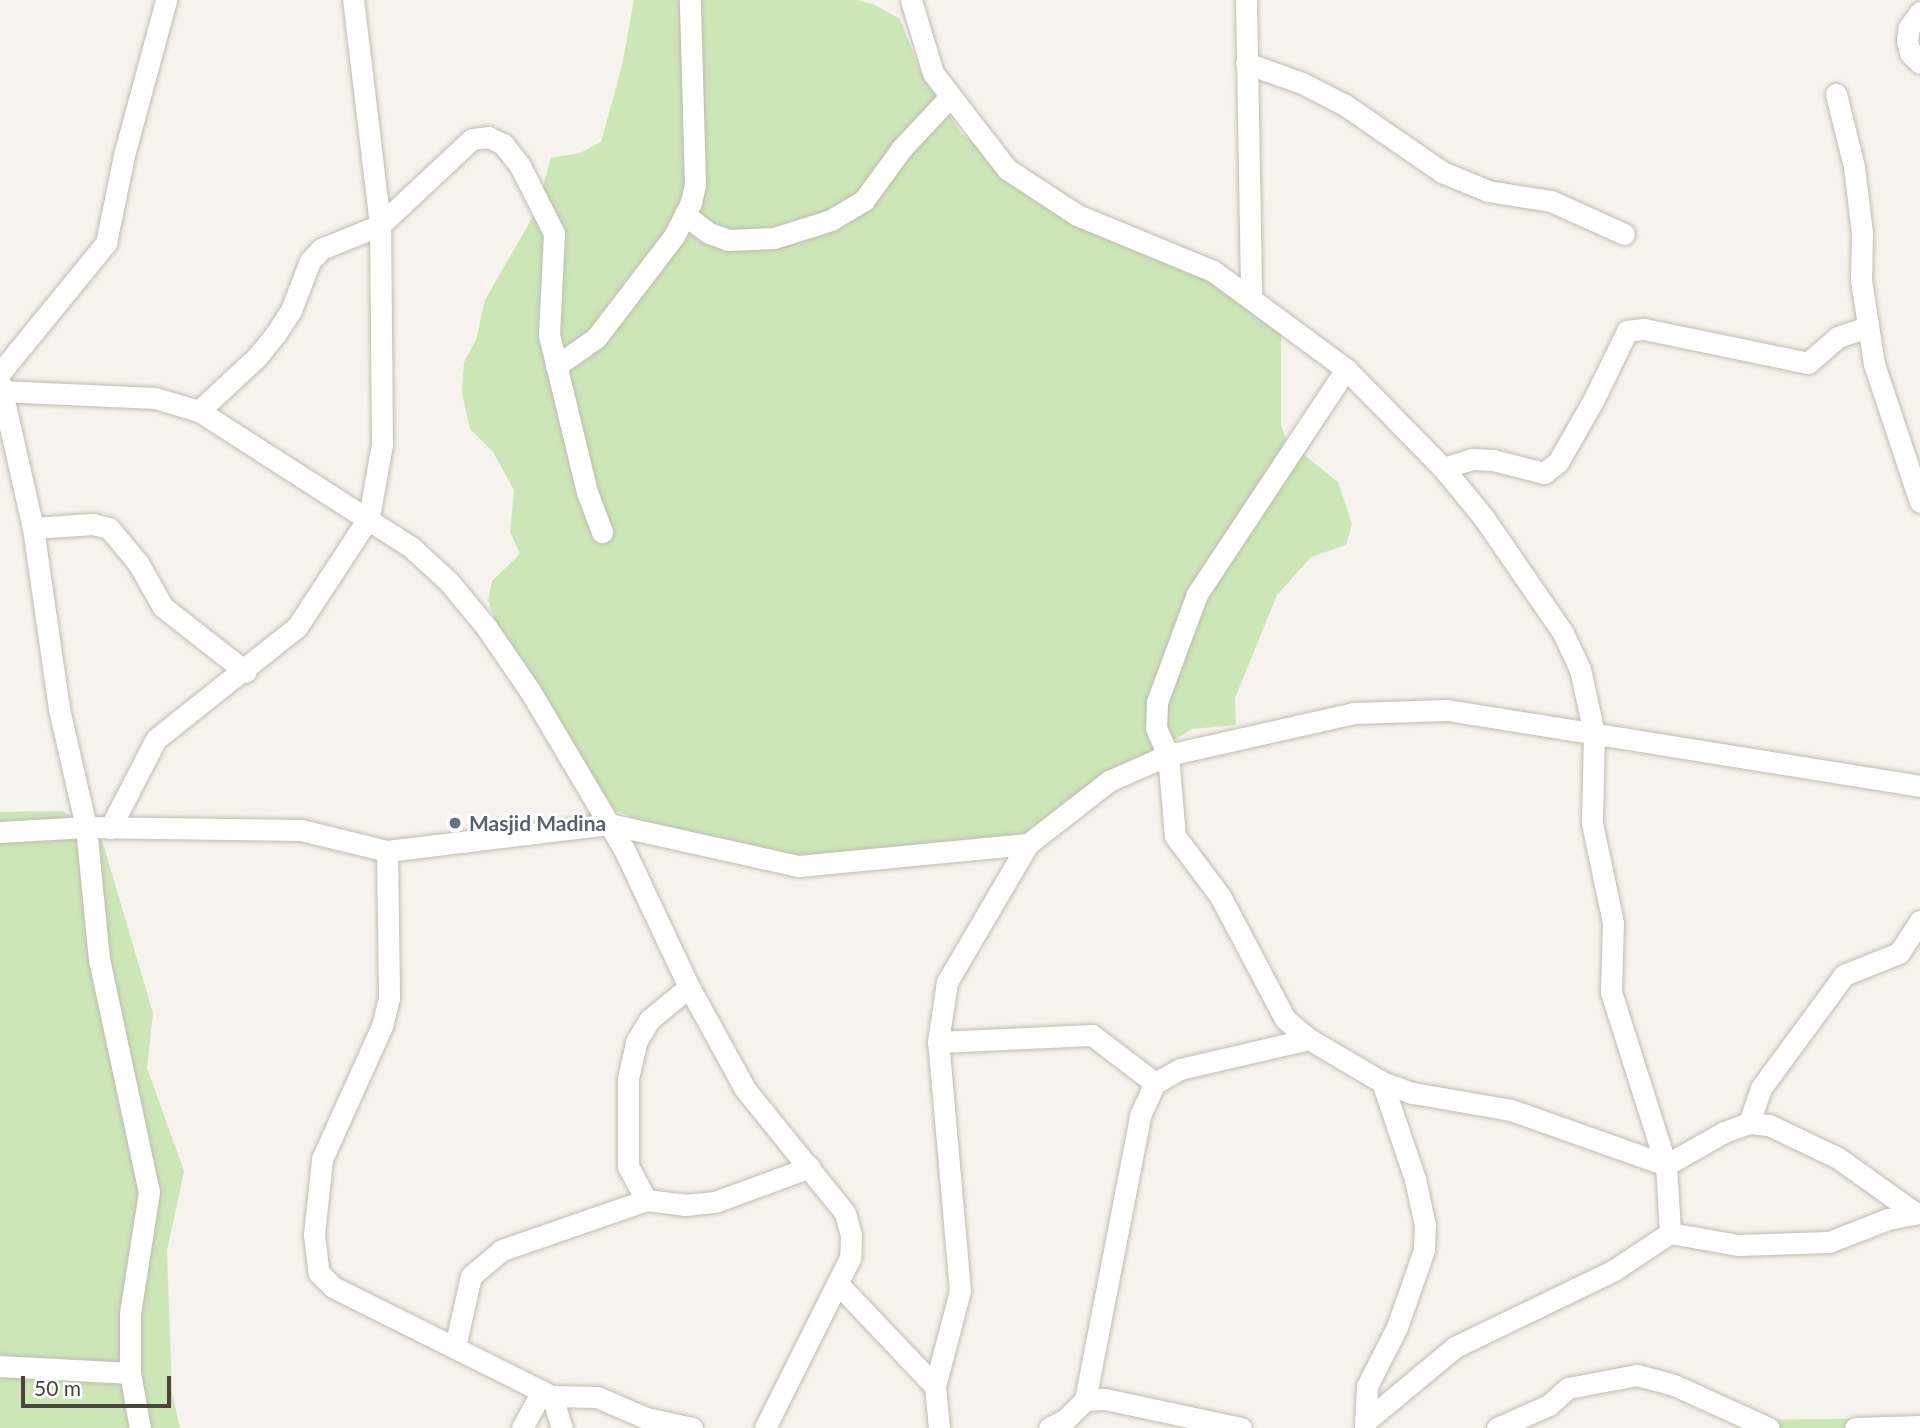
<!DOCTYPE html>
<html>
<head>
<meta charset="utf-8">
<style>
  body { margin:0 }
  #map { position:relative; width:1920px; height:1428px; overflow:hidden; background:#f5f3ec; font-family:Lato,sans-serif }
  div>[style] { position:absolute }
  .green>* { inset:0; background:#cce6b8 }
  .roads { filter:drop-shadow(0 0 2px #c0bcaf) drop-shadow(0 0 2px #c0bcaf) }
  .minor>* { height:21px; margin:-10.5px; padding:0 10.5px; transform-origin:10.5px; border-radius:10.5px; background:#fff }
  .dots>* { width:19px; height:19px; translate:-50% -50%; box-sizing:border-box; border:4px solid #fff; border-radius:50% }
  span { translate:-50% -50%; white-space:nowrap; text-align:center; line-height:1.15; -webkit-text-stroke:6px #fff; paint-order:stroke }
  .worship-label { font-size:21px; color:#5b616d; font-weight:700 }
  .left { translate:0 -50%; text-align:left }
  .scale { position:absolute; left:21px; top:1376px; width:150px; height:32px; box-sizing:border-box; border:4px solid #49453a; border-top:0; padding-left:9px; font-size:21px; line-height:24px; white-space:nowrap; color:#49453a; -webkit-text-stroke:5px #fff; paint-order:stroke }
</style>
</head>
<body>
<div id="map">
  <div class="green">
    <i style="clip-path:polygon(634px 0,858px 0,875px 5px,900px 19px,920px 71px,961px 133px,1048px 209px,1170px 255px,1253px 307px,1281px 334px,1281px 425px,1287px 441px,1338px 482px,1352px 524px,1346px 545px,1311px 557px,1277px 595px,1235px 698px,1236px 725px,1192px 729px,1025px 833px,898px 854px,792px 862px,679px 835px,606px 807px,502px 641px,488px 600px,492px 581px,520px 554px,510px 532px,514px 490px,493px 452px,470px 429px,462px 393px,464px 362px,476px 340px,485px 300px,535px 213px,551px 158px,580px 153px,601px 142px,622px 66px)"></i>
    <i style="clip-path:polygon(63px 811px,102px 840px,153px 1013px,147px 1068px,184px 1171px,167px 1251px,172px 1393px,180px 1428px,0 1428px,0 812px)"></i>
    <i style="clip-path:polygon(1920px 1418px,1920px 1428px,1738px 1428px,1738px 1420px)"></i>
  </div>
  <div class="roads">
    <div class="minor">
      <i style="left:911px;top:0;width:76px;rotate:73.2deg"></i>
      <i style="left:933px;top:73px;width:121px;rotate:52.4deg"></i>
      <i style="left:1007px;top:169px;width:84px;rotate:33.3deg"></i>
      <i style="left:1077px;top:215px;width:147px;rotate:22.4deg"></i>
      <i style="left:1213px;top:271px;width:165px;rotate:36.4deg"></i>
      <i style="left:1346px;top:369px;width:139px;rotate:45.6deg"></i>
      <i style="left:1443px;top:468px;width:65px;rotate:50.6deg"></i>
      <i style="left:1484px;top:518px;width:140px;rotate:55.5deg"></i>
      <i style="left:1563px;top:633px;width:40px;rotate:65deg"></i>
      <i style="left:1580px;top:669px;width:66px;rotate:77.7deg"></i>
      <i style="left:1594px;top:733px;width:90px;rotate:91.3deg"></i>
      <i style="left:1592px;top:823px;width:102px;rotate:78.1deg"></i>
      <i style="left:1613px;top:923px;width:69px;rotate:91.7deg"></i>
      <i style="left:1611px;top:992px;width:182px;rotate:72.4deg"></i>
      <i style="left:1666px;top:1165px;width:68px;rotate:86.6deg"></i>
      <i style="left:1246px;top:0;width:297px;rotate:89deg"></i>
      <i style="left:1920px;top:12px;width:19px;rotate:126deg"></i>
      <i style="left:1909px;top:27px;width:13px;rotate:99deg"></i>
      <i style="left:1907px;top:40px;width:13px;rotate:77deg"></i>
      <i style="left:1910px;top:53px;width:14px;rotate:45deg"></i>
      <i style="left:1246px;top:63px;width:59px;rotate:19.7deg"></i>
      <i style="left:1302px;top:83px;width:48px;rotate:27.1deg"></i>
      <i style="left:1345px;top:105px;width:118px;rotate:34.6deg"></i>
      <i style="left:1442px;top:172px;width:50px;rotate:22.4deg"></i>
      <i style="left:1488px;top:191px;width:64px;rotate:9deg"></i>
      <i style="left:1551px;top:201px;width:80px;rotate:24.3deg"></i>
      <i style="left:1836px;top:94px;width:75px;rotate:76.1deg"></i>
      <i style="left:1854px;top:167px;width:66px;rotate:83.1deg"></i>
      <i style="left:1862px;top:233px;width:47px;rotate:91.2deg"></i>
      <i style="left:1861px;top:280px;width:85px;rotate:81.2deg"></i>
      <i style="left:1874px;top:364px;width:145px;rotate:71.6deg"></i>
      <i style="left:685px;top:215px;width:30px;rotate:37deg"></i>
      <i style="left:709px;top:233px;width:20px;rotate:20deg"></i>
      <i style="left:728px;top:240px;width:46px;rotate:-2.5deg"></i>
      <i style="left:774px;top:238px;width:60px;rotate:-17.5deg"></i>
      <i style="left:831px;top:220px;width:39px;rotate:-31deg"></i>
      <i style="left:864px;top:200px;width:64px;rotate:-53.8deg"></i>
      <i style="left:902px;top:148px;width:69px;rotate:-46.8deg"></i>
      <i style="left:556px;top:366px;width:49px;rotate:-35deg"></i>
      <i style="left:596px;top:338px;width:128px;rotate:-52.6deg"></i>
      <i style="left:674px;top:236px;width:38px;rotate:-63deg"></i>
      <i style="left:691px;top:202px;width:18px;rotate:-77deg"></i>
      <i style="left:695px;top:184px;width:184px;rotate:-91.6deg"></i>
      <i style="left:1346px;top:369px;width:270px;rotate:123.5deg"></i>
      <i style="left:1197px;top:594px;width:115px;rotate:110.3deg"></i>
      <i style="left:1157px;top:702px;width:26px;rotate:92deg"></i>
      <i style="left:1156px;top:728px;width:30px;rotate:66deg"></i>
      <i style="left:1168px;top:755px;width:81px;rotate:85.1deg"></i>
      <i style="left:1175px;top:836px;width:75px;rotate:53.1deg"></i>
      <i style="left:1220px;top:896px;width:139px;rotate:62.1deg"></i>
      <i style="left:1285px;top:1019px;width:31px;rotate:40deg"></i>
      <i style="left:1309px;top:1039px;width:85px;rotate:30.5deg"></i>
      <i style="left:1382px;top:1082px;width:33px;rotate:20deg"></i>
      <i style="left:1413px;top:1093px;width:99px;rotate:9.8deg"></i>
      <i style="left:1511px;top:1110px;width:164px;rotate:19.5deg"></i>
      <i style="left:1666px;top:1165px;width:67px;rotate:-29.6deg"></i>
      <i style="left:1724px;top:1132px;width:27px;rotate:-20deg"></i>
      <i style="left:1749px;top:1123px;width:20px;rotate:6deg"></i>
      <i style="left:1769px;top:1125px;width:76px;rotate:25.6deg"></i>
      <i style="left:1838px;top:1158px;width:95px;rotate:35.5deg"></i>
      <i style="left:0;top:373px;width:168px;rotate:-50.8deg"></i>
      <i style="left:106px;top:243px;width:90px;rotate:-78.4deg"></i>
      <i style="left:124px;top:155px;width:161px;rotate:-74.8deg"></i>
      <i style="left:0;top:383px;width:149px;rotate:77.2deg"></i>
      <i style="left:33px;top:528px;width:183px;rotate:81.8deg"></i>
      <i style="left:59px;top:709px;width:121px;rotate:77.1deg"></i>
      <i style="left:86px;top:827px;width:133px;rotate:84.4deg"></i>
      <i style="left:99px;top:959px;width:238px;rotate:77.9deg"></i>
      <i style="left:149px;top:1192px;width:123px;rotate:98.9deg"></i>
      <i style="left:130px;top:1314px;width:59px;rotate:90deg"></i>
      <i style="left:130px;top:1373px;width:56px;rotate:79.7deg"></i>
      <i style="left:0;top:391px;width:155px;rotate:2.6deg"></i>
      <i style="left:155px;top:398px;width:46px;rotate:16.5deg"></i>
      <i style="left:199px;top:411px;width:253px;rotate:32.7deg"></i>
      <i style="left:412px;top:548px;width:50px;rotate:42.6deg"></i>
      <i style="left:449px;top:582px;width:60px;rotate:50.4deg"></i>
      <i style="left:487px;top:628px;width:76px;rotate:55.7deg"></i>
      <i style="left:530px;top:691px;width:184px;rotate:59.3deg"></i>
      <i style="left:624px;top:849px;width:153px;rotate:64.8deg"></i>
      <i style="left:689px;top:987px;width:116px;rotate:61.2deg"></i>
      <i style="left:745px;top:1089px;width:159px;rotate:51.1deg"></i>
      <i style="left:845px;top:1213px;width:23px;rotate:75deg"></i>
      <i style="left:851px;top:1235px;width:23px;rotate:92deg"></i>
      <i style="left:850px;top:1258px;width:190px;rotate:116.6deg"></i>
      <i style="left:199px;top:411px;width:79px;rotate:-43deg"></i>
      <i style="left:257px;top:357px;width:28px;rotate:-51deg"></i>
      <i style="left:275px;top:335px;width:30px;rotate:-57deg"></i>
      <i style="left:291px;top:310px;width:53px;rotate:-68.8deg"></i>
      <i style="left:310px;top:261px;width:16px;rotate:-47deg"></i>
      <i style="left:321px;top:249px;width:64px;rotate:-22.1deg"></i>
      <i style="left:380px;top:225px;width:126px;rotate:-43.1deg"></i>
      <i style="left:472px;top:139px;width:16px;rotate:-7deg"></i>
      <i style="left:488px;top:137px;width:17px;rotate:25deg"></i>
      <i style="left:503px;top:144px;width:28px;rotate:52deg"></i>
      <i style="left:520px;top:166px;width:75px;rotate:63.1deg"></i>
      <i style="left:554px;top:233px;width:102px;rotate:92.8deg"></i>
      <i style="left:549px;top:335px;width:162px;rotate:76.4deg"></i>
      <i style="left:587px;top:492px;width:43px;rotate:69.4deg"></i>
      <i style="left:1443px;top:468px;width:30px;rotate:-17deg"></i>
      <i style="left:1472px;top:459px;width:21px;rotate:3deg"></i>
      <i style="left:1493px;top:460px;width:53px;rotate:14.3deg"></i>
      <i style="left:1544px;top:473px;width:18px;rotate:-38deg"></i>
      <i style="left:1558px;top:462px;width:70px;rotate:-60.2deg"></i>
      <i style="left:1593px;top:401px;width:78px;rotate:-64.1deg"></i>
      <i style="left:1627px;top:331px;width:17px;rotate:-7deg"></i>
      <i style="left:1644px;top:329px;width:167px;rotate:11.7deg"></i>
      <i style="left:1808px;top:363px;width:40px;rotate:-41deg"></i>
      <i style="left:1838px;top:337px;width:31px;rotate:-19deg"></i>
      <i style="left:33px;top:528px;width:60px;rotate:-3.8deg"></i>
      <i style="left:93px;top:524px;width:16px;rotate:14deg"></i>
      <i style="left:109px;top:528px;width:45px;rotate:50.4deg"></i>
      <i style="left:138px;top:563px;width:51px;rotate:60.4deg"></i>
      <i style="left:163px;top:607px;width:105px;rotate:38.1deg"></i>
      <i style="left:110px;top:828px;width:100px;rotate:-62.7deg"></i>
      <i style="left:156px;top:739px;width:180px;rotate:-38.5deg"></i>
      <i style="left:297px;top:627px;width:131px;rotate:-56.8deg"></i>
      <i style="left:369px;top:517px;width:74px;rotate:-79.9deg"></i>
      <i style="left:382px;top:444px;width:219px;rotate:-90.5deg"></i>
      <i style="left:380px;top:225px;width:227px;rotate:-96.8deg"></i>
      <i style="left:0;top:832px;width:86px;rotate:-3.3deg"></i>
      <i style="left:86px;top:827px;width:215px;rotate:0.8deg"></i>
      <i style="left:301px;top:830px;width:89px;rotate:13.7deg"></i>
      <i style="left:387px;top:851px;width:224px;rotate:-6.9deg"></i>
      <i style="left:609px;top:824px;width:195px;rotate:12.5deg"></i>
      <i style="left:799px;top:866px;width:230px;rotate:-5.5deg"></i>
      <i style="left:387px;top:851px;width:147px;rotate:89.2deg"></i>
      <i style="left:389px;top:998px;width:29px;rotate:104deg"></i>
      <i style="left:382px;top:1026px;width:146px;rotate:114.3deg"></i>
      <i style="left:322px;top:1159px;width:76px;rotate:96deg"></i>
      <i style="left:314px;top:1235px;width:38px;rotate:83deg"></i>
      <i style="left:319px;top:1273px;width:20px;rotate:45deg"></i>
      <i style="left:333px;top:1287px;width:245px;rotate:26.5deg"></i>
      <i style="left:552px;top:1396px;width:45px;rotate:1.3deg"></i>
      <i style="left:597px;top:1397px;width:53px;rotate:23.2deg"></i>
      <i style="left:646px;top:1418px;width:47px;rotate:12.3deg"></i>
      <i style="left:938px;top:1042px;width:154px;rotate:-2.6deg"></i>
      <i style="left:1092px;top:1035px;width:79px;rotate:37.3deg"></i>
      <i style="left:1749px;top:1123px;width:37px;rotate:-71deg"></i>
      <i style="left:1761px;top:1088px;width:140px;rotate:-53.7deg"></i>
      <i style="left:1844px;top:975px;width:59px;rotate:-21.8deg"></i>
      <i style="left:1899px;top:953px;width:38px;rotate:-57deg"></i>
      <i style="left:646px;top:1200px;width:38px;rotate:-118deg"></i>
      <i style="left:628px;top:1166px;width:88px;rotate:-90deg"></i>
      <i style="left:628px;top:1078px;width:37px;rotate:-77deg"></i>
      <i style="left:636px;top:1042px;width:26px;rotate:-59deg"></i>
      <i style="left:649px;top:1020px;width:52px;rotate:-39.5deg"></i>
      <i style="left:839px;top:1285px;width:139px;rotate:46.5deg"></i>
      <i style="left:935px;top:1386px;width:42px;rotate:84.6deg"></i>
      <i style="left:455px;top:1347px;width:73px;rotate:-77.3deg"></i>
      <i style="left:471px;top:1276px;width:40px;rotate:-40deg"></i>
      <i style="left:502px;top:1250px;width:152px;rotate:-19.1deg"></i>
      <i style="left:646px;top:1200px;width:39px;rotate:7deg"></i>
      <i style="left:685px;top:1205px;width:30px;rotate:-6deg"></i>
      <i style="left:715px;top:1202px;width:101px;rotate:-20.2deg"></i>
      <i style="left:0;top:1366px;width:130px;rotate:3.1deg"></i>
      <i style="left:935px;top:1386px;width:98px;rotate:-75.3deg"></i>
      <i style="left:960px;top:1291px;width:250px;rotate:-95deg"></i>
      <i style="left:938px;top:1042px;width:61px;rotate:-81.5deg"></i>
      <i style="left:947px;top:982px;width:160px;rotate:-59.6deg"></i>
      <i style="left:1028px;top:844px;width:103px;rotate:-37.9deg"></i>
      <i style="left:1109px;top:781px;width:64px;rotate:-23.8deg"></i>
      <i style="left:1168px;top:755px;width:192px;rotate:-12.7deg"></i>
      <i style="left:1355px;top:713px;width:92px;rotate:-1.9deg"></i>
      <i style="left:1447px;top:710px;width:479px;rotate:9.1deg"></i>
      <i style="left:552px;top:1396px;width:34px;rotate:73deg"></i>
      <i style="left:1085px;top:1400px;width:292px;rotate:-79deg"></i>
      <i style="left:1141px;top:1113px;width:33px;rotate:-65deg"></i>
      <i style="left:1155px;top:1083px;width:29px;rotate:-29deg"></i>
      <i style="left:1180px;top:1069px;width:132px;rotate:-13.1deg"></i>
      <i style="left:1366px;top:1421px;width:116px;rotate:-39.7deg"></i>
      <i style="left:1455px;top:1347px;width:177px;rotate:-25.8deg"></i>
      <i style="left:1614px;top:1270px;width:67px;rotate:-33.5deg"></i>
      <i style="left:1670px;top:1233px;width:69px;rotate:10deg"></i>
      <i style="left:1738px;top:1245px;width:91px;rotate:-1.9deg"></i>
      <i style="left:1829px;top:1242px;width:63px;rotate:-21.3deg"></i>
      <i style="left:1888px;top:1219px;width:33px;rotate:-11deg"></i>
      <i style="left:522px;top:1428px;width:42px;rotate:-61.6deg"></i>
      <i style="left:1049px;top:1428px;width:18px;rotate:-27deg"></i>
      <i style="left:1065px;top:1420px;width:28px;rotate:-45deg"></i>
      <i style="left:1085px;top:1400px;width:20px;rotate:-3deg"></i>
      <i style="left:1105px;top:1399px;width:139px;rotate:12deg"></i>
      <i style="left:1365px;top:1428px;width:42px;rotate:-87.3deg"></i>
      <i style="left:1367px;top:1386px;width:66px;rotate:-63deg"></i>
      <i style="left:1397px;top:1327px;width:82px;rotate:-70.7deg"></i>
      <i style="left:1424px;top:1250px;width:25px;rotate:-88deg"></i>
      <i style="left:1425px;top:1225px;width:47px;rotate:-102.3deg"></i>
      <i style="left:1415px;top:1179px;width:102px;rotate:-108.8deg"></i>
      <i style="left:1497px;top:1428px;width:57px;rotate:-23.9deg"></i>
      <i style="left:1549px;top:1405px;width:25px;rotate:-42deg"></i>
      <i style="left:1568px;top:1388px;width:70px;rotate:-10.7deg"></i>
      <i style="left:1637px;top:1375px;width:38px;rotate:15deg"></i>
      <i style="left:1674px;top:1385px;width:104px;rotate:24.4deg"></i>
      <i style="left:1855px;top:1428px;width:65px;rotate:-1.8deg"></i>
    </div>
  </div>
  <div class="dots">
    <i style="left:455px;top:823px;background:#6b7280"></i>
  </div>
  <div class="worship-label">
    <span class="left" style="left:469px;top:823px">Masjid Madina</span>
  </div>
  <div class="scale">50 m</div>
</div>
</body>
</html>
